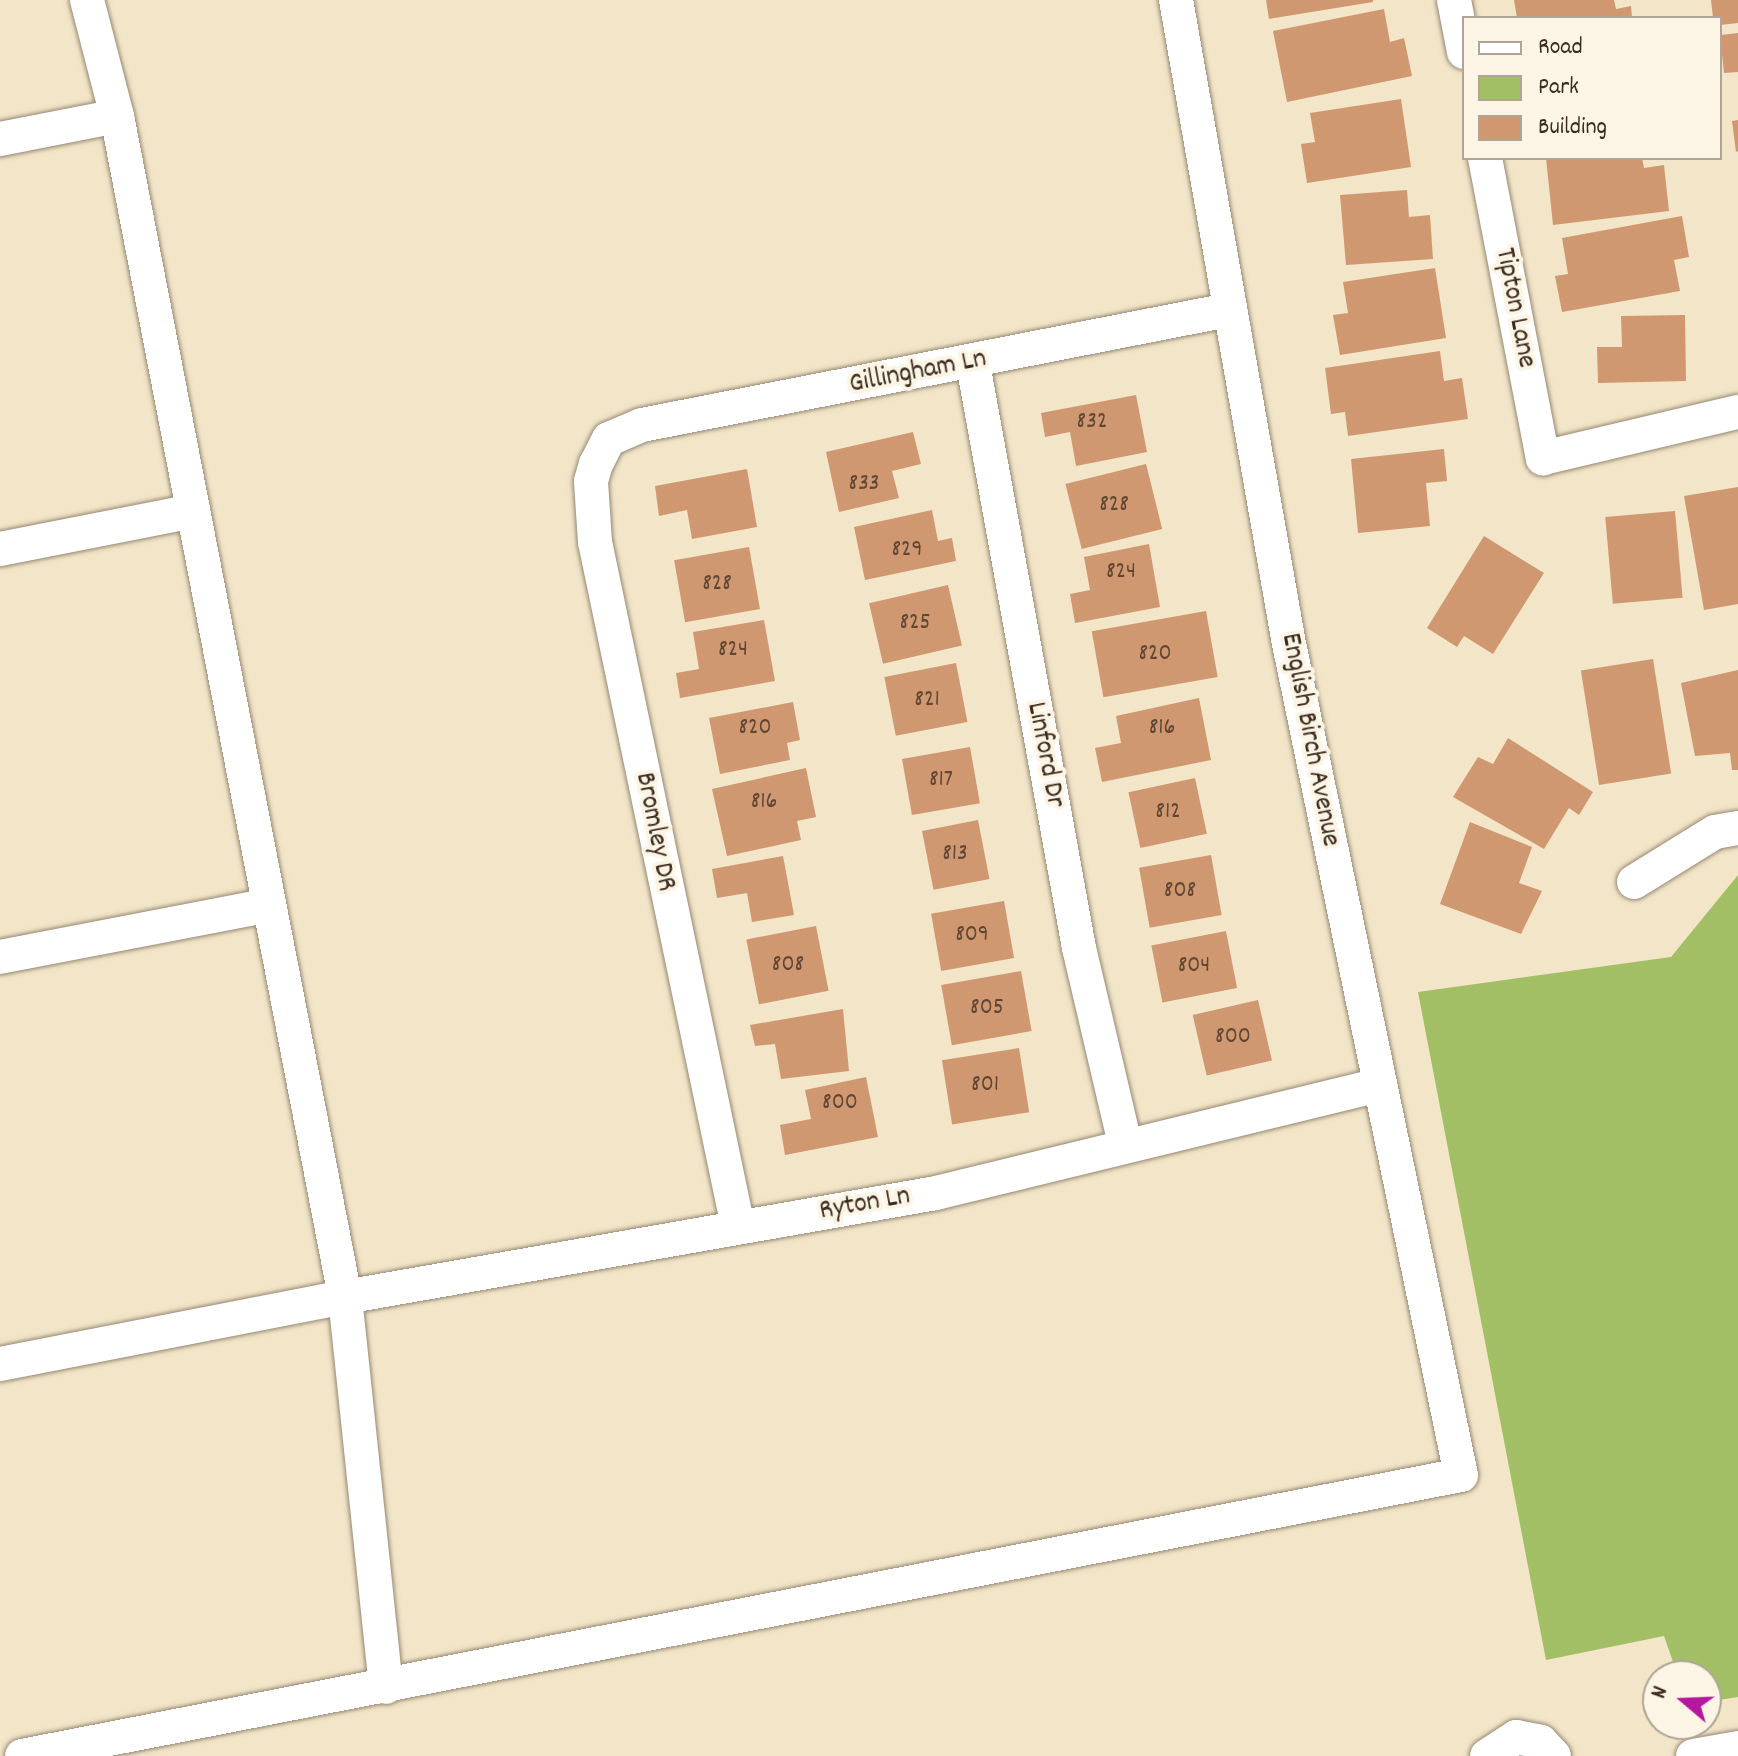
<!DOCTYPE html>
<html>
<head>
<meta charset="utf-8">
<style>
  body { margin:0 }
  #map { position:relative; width:1738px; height:1756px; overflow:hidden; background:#f2e5c8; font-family:Dekko,sans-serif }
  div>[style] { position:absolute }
  .green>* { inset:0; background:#a2bf66 }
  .building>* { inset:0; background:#cf9871; transform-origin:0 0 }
  .roads { filter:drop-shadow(0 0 2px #968873) drop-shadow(0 0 2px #968873) }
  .street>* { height:34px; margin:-17px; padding:0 17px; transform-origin:17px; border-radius:17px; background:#fff }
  span { translate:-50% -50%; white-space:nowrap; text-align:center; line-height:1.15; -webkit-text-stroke:8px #fcf5e5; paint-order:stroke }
  .number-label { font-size:24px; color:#604633 }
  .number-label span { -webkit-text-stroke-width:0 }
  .street-label { font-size:28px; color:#3b2a1e }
  .legend { position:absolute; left:1462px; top:16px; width:260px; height:144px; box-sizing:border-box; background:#fcf5e5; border:2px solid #afa495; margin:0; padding:10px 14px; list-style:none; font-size:24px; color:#3b2a1e }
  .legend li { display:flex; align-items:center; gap:16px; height:40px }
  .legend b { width:40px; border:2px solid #afa495 }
  .north { position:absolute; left:1642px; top:1660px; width:80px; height:80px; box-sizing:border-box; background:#fcf5e5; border:2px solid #afa495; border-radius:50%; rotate:289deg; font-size:22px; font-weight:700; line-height:32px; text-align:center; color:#3b2a1e }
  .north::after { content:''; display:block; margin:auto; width:28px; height:36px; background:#b5179e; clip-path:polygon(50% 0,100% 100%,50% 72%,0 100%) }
</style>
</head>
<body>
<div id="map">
  <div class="green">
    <i style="clip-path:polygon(1738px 875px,1738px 1697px,1706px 1702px,1706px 1676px,1678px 1676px,1664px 1636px,1546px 1660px,1418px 992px,1671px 957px)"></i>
  </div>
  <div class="building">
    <i style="clip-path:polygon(1266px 0,1373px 0,1373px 2px,1269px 19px)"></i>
    <i style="clip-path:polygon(1514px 0,1614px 0,1616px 9px,1631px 6px,1632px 18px,1517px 18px)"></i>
    <i style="clip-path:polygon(1711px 0,1738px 0,1738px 23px,1720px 25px,1720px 18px,1713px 18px)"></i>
    <i style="clip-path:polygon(1384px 9px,1390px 42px,1404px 38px,1412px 76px,1287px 102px,1273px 31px)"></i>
    <i style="clip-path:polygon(1738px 33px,1738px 72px,1724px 73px,1720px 35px)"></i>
    <i style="clip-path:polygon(1401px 99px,1411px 167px,1307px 183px,1301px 144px,1315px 142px,1310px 113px)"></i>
    <i style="clip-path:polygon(1738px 120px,1738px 151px,1736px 152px,1732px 121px)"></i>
    <i style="clip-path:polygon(1546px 158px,1642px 158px,1644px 168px,1664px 165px,1669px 211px,1553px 225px)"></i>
    <i style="clip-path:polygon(1407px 190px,1409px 217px,1430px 215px,1433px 259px,1346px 265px,1340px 195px)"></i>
    <i style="clip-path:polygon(1682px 216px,1689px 257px,1674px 260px,1680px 291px,1562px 312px,1555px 276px,1568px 274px,1562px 238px)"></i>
    <i style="clip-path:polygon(1435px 268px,1446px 338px,1340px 355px,1333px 315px,1348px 313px,1343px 282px)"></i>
    <i style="clip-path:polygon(1685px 315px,1686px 381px,1598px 383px,1597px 347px,1622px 347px,1621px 316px)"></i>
    <i style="clip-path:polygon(1440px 351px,1444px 381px,1462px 378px,1468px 419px,1348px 436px,1345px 412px,1331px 414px,1325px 368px)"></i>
    <i style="clip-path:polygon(1136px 395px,1147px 452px,1076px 466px,1070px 432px,1045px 437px,1041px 413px)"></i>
    <i style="clip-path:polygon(913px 432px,921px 464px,892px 471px,899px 498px,839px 512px,826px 452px)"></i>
    <i style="clip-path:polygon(1444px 449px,1447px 481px,1426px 483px,1430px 526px,1358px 533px,1351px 459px)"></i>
    <i style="left:1146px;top:464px;width:67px;height:83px;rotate:76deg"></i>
    <i style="clip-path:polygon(747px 469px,757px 527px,692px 539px,687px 510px,659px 516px,655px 486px)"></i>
    <i style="clip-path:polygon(1738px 487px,1738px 604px,1704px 610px,1684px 496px)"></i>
    <i style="clip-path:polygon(932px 510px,938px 541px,952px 538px,956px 561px,865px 580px,854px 527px)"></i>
    <i style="left:1675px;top:511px;width:87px;height:70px;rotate:85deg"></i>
    <i style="clip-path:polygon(1484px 536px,1544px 573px,1493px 654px,1464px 636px,1457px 647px,1427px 628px)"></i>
    <i style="clip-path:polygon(1149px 544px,1160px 607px,1075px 623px,1070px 594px,1090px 590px,1084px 557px)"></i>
    <i style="left:749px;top:547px;width:63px;height:76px;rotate:80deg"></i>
    <i style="left:948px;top:585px;width:62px;height:81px;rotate:77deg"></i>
    <i style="left:1206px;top:611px;width:67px;height:116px;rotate:80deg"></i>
    <i style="clip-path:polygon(764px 620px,775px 681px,680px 698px,676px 673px,699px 669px,693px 632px)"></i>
    <i style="left:1653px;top:659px;width:116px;height:73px;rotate:81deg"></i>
    <i style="left:956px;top:663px;width:60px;height:73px;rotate:79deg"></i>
    <i style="clip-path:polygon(1738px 670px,1738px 770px,1732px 770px,1730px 753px,1695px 756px,1681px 683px)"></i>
    <i style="clip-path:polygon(1199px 698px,1211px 760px,1102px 782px,1095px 748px,1121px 743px,1116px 716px)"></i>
    <i style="clip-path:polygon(793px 702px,800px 740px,787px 743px,790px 760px,720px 774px,709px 718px)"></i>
    <i style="clip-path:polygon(1508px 738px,1593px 792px,1579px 815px,1569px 808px,1544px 849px,1453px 797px,1478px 757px,1493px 764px)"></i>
    <i style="left:970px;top:747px;width:57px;height:69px;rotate:80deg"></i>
    <i style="clip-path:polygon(806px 768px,816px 817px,797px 821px,801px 840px,727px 856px,712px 789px)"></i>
    <i style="left:1195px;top:778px;width:57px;height:68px;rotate:78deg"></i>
    <i style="left:978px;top:820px;width:60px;height:57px;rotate:79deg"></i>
    <i style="clip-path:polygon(1470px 822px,1532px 847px,1519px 883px,1542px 891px,1521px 934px,1440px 904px)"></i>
    <i style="left:1211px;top:855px;width:61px;height:73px;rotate:80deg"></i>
    <i style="clip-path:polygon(783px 856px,794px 915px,752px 922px,747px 893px,717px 898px,712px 869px)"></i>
    <i style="left:1004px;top:901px;width:58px;height:74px;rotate:80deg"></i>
    <i style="left:816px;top:926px;width:66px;height:71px;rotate:79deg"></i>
    <i style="left:1226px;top:931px;width:58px;height:76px;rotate:79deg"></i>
    <i style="left:1021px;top:971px;width:61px;height:81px;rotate:80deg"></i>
    <i style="left:1258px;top:1000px;width:62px;height:67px;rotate:77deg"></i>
    <i style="clip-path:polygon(843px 1009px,849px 1071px,781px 1079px,775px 1044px,755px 1046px,750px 1025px)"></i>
    <i style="left:1019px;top:1048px;width:65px;height:78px;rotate:81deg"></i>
    <i style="clip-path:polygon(866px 1077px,878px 1137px,785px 1155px,780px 1125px,811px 1119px,805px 1090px)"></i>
  </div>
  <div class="roads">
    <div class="street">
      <i style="left:87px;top:0;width:120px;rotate:75.5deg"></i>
      <i style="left:117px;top:116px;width:1203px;rotate:79.07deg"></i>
      <i style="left:345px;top:1297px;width:392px;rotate:84deg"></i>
      <i style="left:1454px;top:0;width:53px;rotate:79.1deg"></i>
      <i style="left:0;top:139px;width:119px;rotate:-11.1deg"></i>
      <i style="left:1485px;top:158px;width:306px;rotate:79.1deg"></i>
      <i style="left:1543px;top:458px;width:200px;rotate:-13.3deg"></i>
      <i style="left:973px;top:364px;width:594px;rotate:79.71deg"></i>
      <i style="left:1079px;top:948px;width:201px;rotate:76.8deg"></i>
      <i style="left:0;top:549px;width:197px;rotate:-11.1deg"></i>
      <i style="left:1634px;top:882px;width:95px;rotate:-31.7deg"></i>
      <i style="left:1715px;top:832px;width:23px;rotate:-10deg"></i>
      <i style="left:0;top:957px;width:274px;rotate:-10.9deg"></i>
      <i style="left:738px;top:1227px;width:700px;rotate:-101.79deg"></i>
      <i style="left:595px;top:542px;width:61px;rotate:-93.8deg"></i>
      <i style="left:591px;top:481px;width:18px;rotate:-74deg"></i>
      <i style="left:596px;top:464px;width:28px;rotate:-63deg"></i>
      <i style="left:609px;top:439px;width:36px;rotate:-23deg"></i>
      <i style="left:642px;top:425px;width:597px;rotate:-11.1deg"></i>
      <i style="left:0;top:1364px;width:351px;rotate:-11deg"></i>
      <i style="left:345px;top:1297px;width:600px;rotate:-9.98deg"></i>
      <i style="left:936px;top:1193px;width:456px;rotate:-13.7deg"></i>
      <i style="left:22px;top:1756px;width:1466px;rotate:-11.05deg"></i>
      <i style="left:1461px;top:1475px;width:849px;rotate:-101.69deg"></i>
      <i style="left:1289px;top:644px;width:654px;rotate:-99.95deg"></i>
      <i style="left:1487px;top:1756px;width:35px;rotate:-33deg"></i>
      <i style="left:1516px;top:1737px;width:25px;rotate:11deg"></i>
      <i style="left:1541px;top:1742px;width:19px;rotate:47deg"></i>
      <i style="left:1693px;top:1756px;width:46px;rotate:-10.1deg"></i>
    </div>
  </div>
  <div class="number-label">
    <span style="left:1092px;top:423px">832</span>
    <span style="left:864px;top:485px">833</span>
    <span style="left:1114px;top:506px">828</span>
    <span style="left:907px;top:551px">829</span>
    <span style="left:1121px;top:573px">824</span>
    <span style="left:717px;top:585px">828</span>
    <span style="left:915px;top:624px">825</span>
    <span style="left:733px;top:651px">824</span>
    <span style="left:1155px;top:655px">820</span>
    <span style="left:927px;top:701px">821</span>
    <span style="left:755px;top:729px">820</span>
    <span style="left:1162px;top:729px">816</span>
    <span style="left:941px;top:781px">817</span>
    <span style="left:764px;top:803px">816</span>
    <span style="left:1168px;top:813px">812</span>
    <span style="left:955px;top:855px">813</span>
    <span style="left:1180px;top:892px">808</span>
    <span style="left:972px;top:936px">809</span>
    <span style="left:788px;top:966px">808</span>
    <span style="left:1194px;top:967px">804</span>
    <span style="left:987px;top:1009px">805</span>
    <span style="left:1233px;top:1038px">800</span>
    <span style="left:985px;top:1086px">801</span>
    <span style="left:840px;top:1104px">800</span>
  </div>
  <div class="street-label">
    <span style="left:1514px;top:308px;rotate:79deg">Tipton Lane</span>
    <span style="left:918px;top:373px;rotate:-11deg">Gillingham Ln</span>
    <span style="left:1309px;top:740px;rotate:79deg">English Birch Avenue</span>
    <span style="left:1044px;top:755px;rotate:79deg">Linford Dr</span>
    <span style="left:654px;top:832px;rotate:79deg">Bromley DR</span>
    <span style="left:865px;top:1205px;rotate:-10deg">Ryton Ln</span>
  </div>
  <ul class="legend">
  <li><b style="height:10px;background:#fff"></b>Road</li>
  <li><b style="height:22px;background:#a2bf66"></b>Park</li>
  <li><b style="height:22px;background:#cf9871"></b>Building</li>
  </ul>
  <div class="north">N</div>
</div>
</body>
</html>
